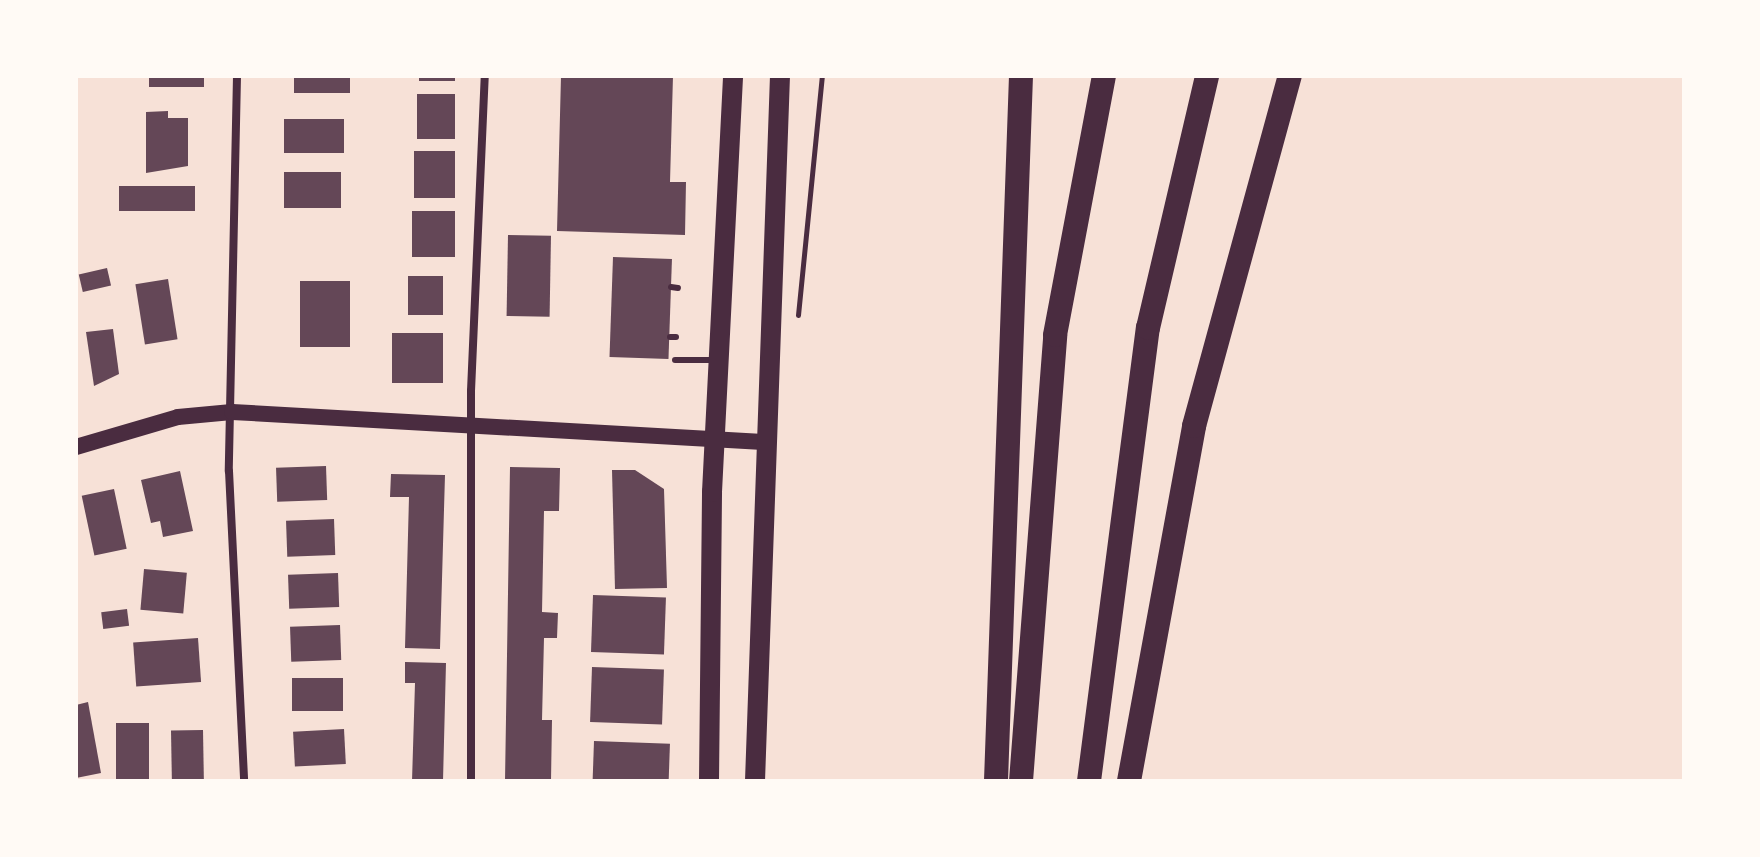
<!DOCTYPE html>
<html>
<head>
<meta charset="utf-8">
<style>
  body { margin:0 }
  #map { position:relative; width:1760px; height:857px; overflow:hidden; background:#f7e1d7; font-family:"DM Sans",sans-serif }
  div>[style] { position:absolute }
  .building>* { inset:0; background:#644757; transform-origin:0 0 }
  .path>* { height:5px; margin:-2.5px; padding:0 2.5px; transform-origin:2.5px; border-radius:2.5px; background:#4a2c40 }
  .service>* { height:6px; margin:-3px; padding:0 3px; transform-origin:3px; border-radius:3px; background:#4a2c40 }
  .minor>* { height:8px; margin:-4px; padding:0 4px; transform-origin:4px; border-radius:4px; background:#4a2c40 }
  .secondary>* { height:16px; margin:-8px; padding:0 8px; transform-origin:8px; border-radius:8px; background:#4a2c40 }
  .primary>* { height:20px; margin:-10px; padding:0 10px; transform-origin:10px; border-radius:10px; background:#4a2c40 }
  .motorway>* { height:24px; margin:-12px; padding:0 12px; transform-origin:12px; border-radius:12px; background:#4a2c40 }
  span { translate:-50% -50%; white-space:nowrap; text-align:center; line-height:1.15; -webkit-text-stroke:8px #fffaf5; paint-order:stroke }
  .frame { position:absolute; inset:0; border:78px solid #fffaf5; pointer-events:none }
</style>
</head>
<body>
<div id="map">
  <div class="building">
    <i style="left:149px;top:76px;width:55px;height:11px"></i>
    <i style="left:294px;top:76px;width:56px;height:17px"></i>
    <i style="left:419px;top:76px;width:36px;height:5px"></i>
    <i style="clip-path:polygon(561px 76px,673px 76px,670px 182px,686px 182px,685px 235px,557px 231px)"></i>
    <i style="left:417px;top:94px;width:38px;height:45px"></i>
    <i style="clip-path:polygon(168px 111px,168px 118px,188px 118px,188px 166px,146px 173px,146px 112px)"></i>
    <i style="left:284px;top:119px;width:60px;height:34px"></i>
    <i style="left:414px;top:151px;width:41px;height:47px"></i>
    <i style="left:284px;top:172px;width:57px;height:36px"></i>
    <i style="left:119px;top:186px;width:76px;height:25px"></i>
    <i style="left:412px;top:211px;width:43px;height:46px"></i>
    <i style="left:508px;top:235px;width:43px;height:81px;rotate:1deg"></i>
    <i style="left:613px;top:257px;width:59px;height:100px;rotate:2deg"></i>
    <i style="left:107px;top:268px;width:18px;height:29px;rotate:77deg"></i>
    <i style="left:408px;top:276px;width:35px;height:39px"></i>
    <i style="left:168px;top:279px;width:61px;height:33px;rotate:81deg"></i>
    <i style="left:350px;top:281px;width:66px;height:50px;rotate:90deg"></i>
    <i style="clip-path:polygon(113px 329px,119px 374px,94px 386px,86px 332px)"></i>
    <i style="left:392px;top:333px;width:51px;height:50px"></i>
    <i style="left:326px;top:466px;width:34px;height:50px;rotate:88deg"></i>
    <i style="clip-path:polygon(510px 467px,560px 468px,559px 511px,544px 511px,542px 612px,558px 613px,557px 638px,544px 638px,542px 720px,552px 720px,551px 781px,505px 781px)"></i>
    <i style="clip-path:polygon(612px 470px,635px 470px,664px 489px,667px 588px,615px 589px)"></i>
    <i style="clip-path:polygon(180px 471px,193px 531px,163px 537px,160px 521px,151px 523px,141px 480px)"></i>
    <i style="clip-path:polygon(391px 474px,445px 475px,440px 649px,405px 648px,409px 497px,390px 497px)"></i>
    <i style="left:114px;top:489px;width:61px;height:33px;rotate:78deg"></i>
    <i style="left:334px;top:519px;width:36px;height:48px;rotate:88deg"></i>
    <i style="left:144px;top:569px;width:43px;height:41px;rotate:5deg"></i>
    <i style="left:338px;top:573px;width:34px;height:50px;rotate:88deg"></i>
    <i style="left:593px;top:595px;width:73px;height:57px;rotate:2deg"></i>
    <i style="left:127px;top:609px;width:17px;height:26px;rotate:83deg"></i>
    <i style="left:340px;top:625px;width:35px;height:50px;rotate:88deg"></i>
    <i style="left:198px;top:638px;width:44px;height:65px;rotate:86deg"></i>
    <i style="clip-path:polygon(405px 662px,446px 663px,443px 781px,412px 781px,415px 683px,405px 683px)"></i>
    <i style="left:592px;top:667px;width:72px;height:55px;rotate:2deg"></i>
    <i style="left:343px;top:678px;width:33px;height:51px;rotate:90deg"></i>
    <i style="clip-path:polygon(88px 702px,101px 773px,76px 778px,76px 705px)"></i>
    <i style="left:116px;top:723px;width:33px;height:58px"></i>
    <i style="left:344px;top:729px;width:35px;height:51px;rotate:87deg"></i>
    <i style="left:203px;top:730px;width:51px;height:32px;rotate:89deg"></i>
    <i style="left:594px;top:741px;width:76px;height:40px;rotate:2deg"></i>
  </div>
  <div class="path">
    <i style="left:798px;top:315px;width:240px;rotate:-84.3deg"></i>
  </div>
  <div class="service">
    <i style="left:671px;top:287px;width:7px;rotate:8deg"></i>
    <i style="left:670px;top:337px;width:6px"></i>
    <i style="left:675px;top:360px;width:40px"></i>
  </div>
  <div class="minor">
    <i style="left:237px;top:76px;width:395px;rotate:91.2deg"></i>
    <i style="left:229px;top:471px;width:310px;rotate:87.2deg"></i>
    <i style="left:471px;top:781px;width:390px;rotate:-90deg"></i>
    <i style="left:471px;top:391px;width:315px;rotate:-87.5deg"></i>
  </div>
  <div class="secondary">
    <i style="left:76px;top:447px;width:106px;rotate:-16.4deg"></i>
    <i style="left:178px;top:417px;width:54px;rotate:-5.3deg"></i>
    <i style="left:232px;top:412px;width:532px;rotate:3.23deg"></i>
  </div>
  <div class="primary">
    <i style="left:709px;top:781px;width:289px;rotate:-89.4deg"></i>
    <i style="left:712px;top:492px;width:417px;rotate:-87.1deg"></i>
    <i style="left:755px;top:781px;width:705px;rotate:-87.97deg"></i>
  </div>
  <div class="motorway">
    <i style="left:996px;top:781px;width:705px;rotate:-87.97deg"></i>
    <i style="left:1021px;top:781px;width:447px;rotate:-85.6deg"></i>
    <i style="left:1055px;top:335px;width:264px;rotate:-79.3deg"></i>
    <i style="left:1089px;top:781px;width:457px;rotate:-82.6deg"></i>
    <i style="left:1148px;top:328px;width:259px;rotate:-76.8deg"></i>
    <i style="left:1129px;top:781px;width:361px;rotate:-79.6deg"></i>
    <i style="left:1194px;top:426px;width:363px;rotate:-74.7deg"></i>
  </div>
  <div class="frame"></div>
</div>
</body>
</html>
